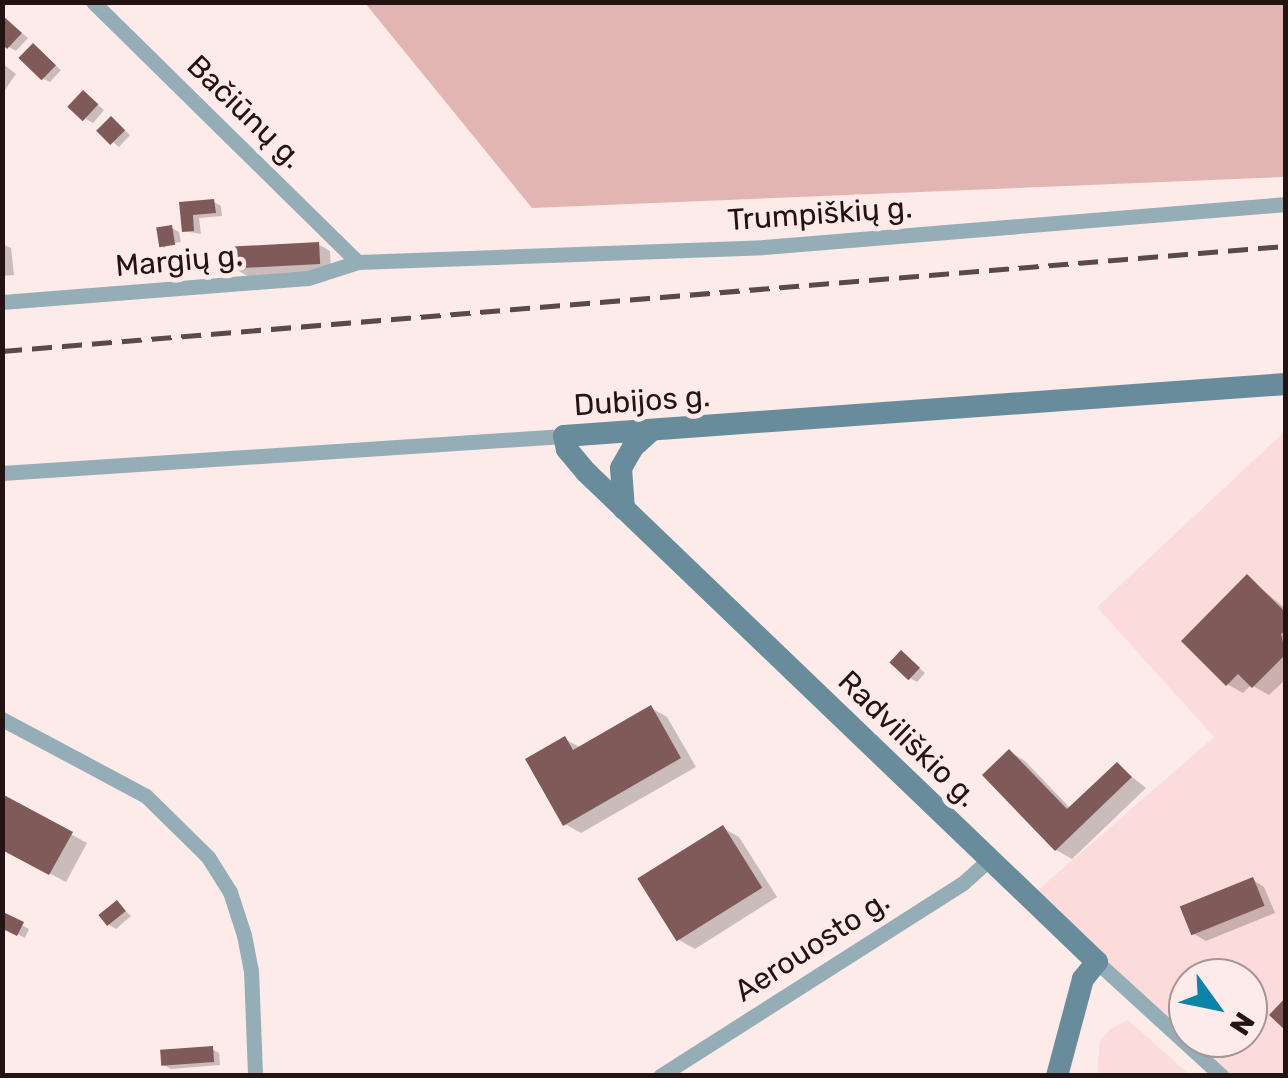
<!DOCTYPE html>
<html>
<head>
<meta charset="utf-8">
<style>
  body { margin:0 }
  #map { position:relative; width:1288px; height:1078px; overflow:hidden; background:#fdebea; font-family:Rubik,sans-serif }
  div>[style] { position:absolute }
  .built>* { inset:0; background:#fcdcdb }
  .green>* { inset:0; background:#e2b5b3 }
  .shadow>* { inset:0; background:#0003 }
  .building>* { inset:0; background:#7f5a59; transform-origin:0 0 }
  .minor>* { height:15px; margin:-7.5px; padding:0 7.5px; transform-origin:7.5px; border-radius:7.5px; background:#95adb7 }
  .secondary>* { height:22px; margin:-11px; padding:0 11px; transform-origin:11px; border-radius:11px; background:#698c9c }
  .rail>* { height:5px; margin-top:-2.5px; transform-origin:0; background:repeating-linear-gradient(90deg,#594948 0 20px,transparent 0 30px) }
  span { translate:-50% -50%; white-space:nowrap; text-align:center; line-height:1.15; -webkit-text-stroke:10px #fdebea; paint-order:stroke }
  .street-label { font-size:30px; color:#231413 }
  .frame { position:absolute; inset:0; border:5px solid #231413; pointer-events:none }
  .north { position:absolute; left:1168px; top:958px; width:100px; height:100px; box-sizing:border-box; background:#fdebea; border:2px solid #a69594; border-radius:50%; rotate:123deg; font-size:28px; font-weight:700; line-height:40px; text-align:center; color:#231413 }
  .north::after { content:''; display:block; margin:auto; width:35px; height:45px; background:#0d83a9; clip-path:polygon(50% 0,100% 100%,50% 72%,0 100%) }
</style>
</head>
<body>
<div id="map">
  <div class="built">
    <i style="clip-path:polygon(evenodd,1285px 431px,1285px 1075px,1222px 1075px,1030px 897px,1214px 737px,1097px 607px,1285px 431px,1188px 978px,1248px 978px,1248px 1038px,1188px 1038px,1188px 978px)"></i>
    <i style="clip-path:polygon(1128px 1020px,1190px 1075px,1097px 1075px,1100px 1041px,1110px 1029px)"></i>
  </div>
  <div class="green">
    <i style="clip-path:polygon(365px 3px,1285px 3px,1285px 177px,532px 208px)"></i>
  </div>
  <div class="shadow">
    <i style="clip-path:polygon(2px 17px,28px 38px,16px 51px,9px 47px)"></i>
    <i style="clip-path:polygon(34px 46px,61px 70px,50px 82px,42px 78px)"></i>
    <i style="clip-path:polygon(2px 63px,16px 74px,2px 94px)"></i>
    <i style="clip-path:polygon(90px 98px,104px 110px,93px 123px,86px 119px)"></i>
    <i style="clip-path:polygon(118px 124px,130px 135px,119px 147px,100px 131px)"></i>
    <i style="clip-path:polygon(214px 202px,221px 206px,222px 216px,199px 218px,201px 234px,184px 231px,182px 204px)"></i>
    <i style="clip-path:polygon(172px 228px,179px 232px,181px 242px,165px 244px,165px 248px,161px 246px)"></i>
    <i style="clip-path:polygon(2px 244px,11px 248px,14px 275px,2px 276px)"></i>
    <i style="clip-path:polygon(318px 244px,330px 251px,331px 270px,249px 277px,237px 270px)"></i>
    <i style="clip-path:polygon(1248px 578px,1286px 609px,1286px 679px,1269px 695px,1251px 685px,1243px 693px,1227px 684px)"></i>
    <i style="clip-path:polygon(908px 658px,925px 673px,917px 682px,910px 678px)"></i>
    <i style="clip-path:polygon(651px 708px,667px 717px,696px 767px,581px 833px,565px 824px,565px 739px,581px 748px)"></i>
    <i style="clip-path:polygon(1010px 752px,1025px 761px,1071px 809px,1117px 765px,1146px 788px,1072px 859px,1056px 850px)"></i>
    <i style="clip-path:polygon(2px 797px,87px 843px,66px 882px,2px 848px)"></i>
    <i style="clip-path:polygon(723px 828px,739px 837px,777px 897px,695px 949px,679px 940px)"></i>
    <i style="clip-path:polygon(1253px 880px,1264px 887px,1275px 913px,1206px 941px,1194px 934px)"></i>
    <i style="clip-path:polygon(117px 903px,131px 916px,116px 929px,109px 925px)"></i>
    <i style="clip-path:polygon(2px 914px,29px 929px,25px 938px,2px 926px)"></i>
    <i style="clip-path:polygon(212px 1049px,219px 1053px,220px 1065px,171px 1069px,164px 1065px)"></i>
  </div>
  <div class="building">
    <i style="clip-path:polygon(2px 15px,22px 33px,7px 49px,2px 44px)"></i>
    <i style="left:33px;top:43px;width:32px;height:21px;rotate:44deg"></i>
    <i style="left:83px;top:90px;width:21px;height:23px;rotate:43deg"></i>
    <i style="left:111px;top:116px;width:20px;height:21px;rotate:45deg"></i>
    <i style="clip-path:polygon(214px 199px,216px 213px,193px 215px,194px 231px,182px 232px,179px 202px)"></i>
    <i style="left:172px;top:225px;width:20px;height:16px;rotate:81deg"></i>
    <i style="left:319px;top:242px;width:22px;height:86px;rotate:87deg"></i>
    <i style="clip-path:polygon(1247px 574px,1286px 613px,1286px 630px,1281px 634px,1286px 654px,1252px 688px,1238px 674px,1226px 686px,1181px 641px)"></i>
    <i style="left:901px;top:650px;width:26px;height:17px;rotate:43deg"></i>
    <i style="clip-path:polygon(651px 705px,681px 758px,563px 826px,525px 759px,565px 736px,573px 750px)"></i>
    <i style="clip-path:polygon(1009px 749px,1067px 809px,1117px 762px,1132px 777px,1055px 851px,982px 775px)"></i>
    <i style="clip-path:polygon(2px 794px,73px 832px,49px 875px,2px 850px)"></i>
    <i style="left:723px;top:825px;width:74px;height:101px;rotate:58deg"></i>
    <i style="left:1253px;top:877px;width:31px;height:79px;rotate:68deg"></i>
    <i style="left:117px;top:900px;width:14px;height:24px;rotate:51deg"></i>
    <i style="clip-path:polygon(3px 912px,24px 922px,17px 936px,3px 929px)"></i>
    <i style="clip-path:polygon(1286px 997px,1286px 1031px,1269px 1015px)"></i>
    <i style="left:213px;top:1046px;width:16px;height:53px;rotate:86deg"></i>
  </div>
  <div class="minor">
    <i style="left:93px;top:2px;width:371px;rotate:44.5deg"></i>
    <i style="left:2px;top:302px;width:307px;rotate:-4.5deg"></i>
    <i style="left:308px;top:278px;width:52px;rotate:-17.7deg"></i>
    <i style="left:358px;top:262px;width:406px;rotate:-2.1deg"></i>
    <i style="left:764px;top:247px;width:524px;rotate:-4.71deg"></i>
    <i style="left:2px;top:473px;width:563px;rotate:-3.77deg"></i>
    <i style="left:2px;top:719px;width:163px;rotate:28.1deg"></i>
    <i style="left:146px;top:796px;width:87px;rotate:44.5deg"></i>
    <i style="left:208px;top:857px;width:41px;rotate:57.8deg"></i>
    <i style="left:230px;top:892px;width:45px;rotate:72deg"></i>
    <i style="left:244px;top:935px;width:36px;rotate:79deg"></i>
    <i style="left:251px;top:970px;width:106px;rotate:87.8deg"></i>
    <i style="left:1097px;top:962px;width:169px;rotate:42.4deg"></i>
    <i style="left:660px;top:1076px;width:359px;rotate:-32.5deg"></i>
    <i style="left:963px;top:883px;width:36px;rotate:-42deg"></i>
  </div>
  <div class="secondary">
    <i style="left:624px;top:509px;width:41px;rotate:-94.2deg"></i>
    <i style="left:621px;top:468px;width:24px;rotate:-60deg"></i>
    <i style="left:633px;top:447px;width:25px;rotate:-42deg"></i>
    <i style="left:1057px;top:1076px;width:100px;rotate:-75deg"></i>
    <i style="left:1083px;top:979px;width:22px;rotate:-51deg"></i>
    <i style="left:1097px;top:962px;width:708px;rotate:-136.2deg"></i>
    <i style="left:586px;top:472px;width:30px;rotate:-130deg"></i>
    <i style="left:567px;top:449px;width:13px;rotate:-103deg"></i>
    <i style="left:564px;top:436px;width:724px;rotate:-4.12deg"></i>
  </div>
  <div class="rail">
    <i style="left:2px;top:351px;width:1288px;rotate:-4.68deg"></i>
  </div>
  <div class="street-label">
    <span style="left:245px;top:112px;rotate:44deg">Bačiūnų g.</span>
    <span style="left:820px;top:214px;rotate:-4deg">Trumpiškių g.</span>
    <span style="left:179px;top:261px;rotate:-5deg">Margių g.</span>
    <span style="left:642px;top:401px;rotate:-4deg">Dubijos g.</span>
    <span style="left:908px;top:739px;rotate:44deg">Radviliškio g.</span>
    <span style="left:812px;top:946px;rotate:-33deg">Aerouosto g.</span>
  </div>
  <div class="frame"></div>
  <div class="north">N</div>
</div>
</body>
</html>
